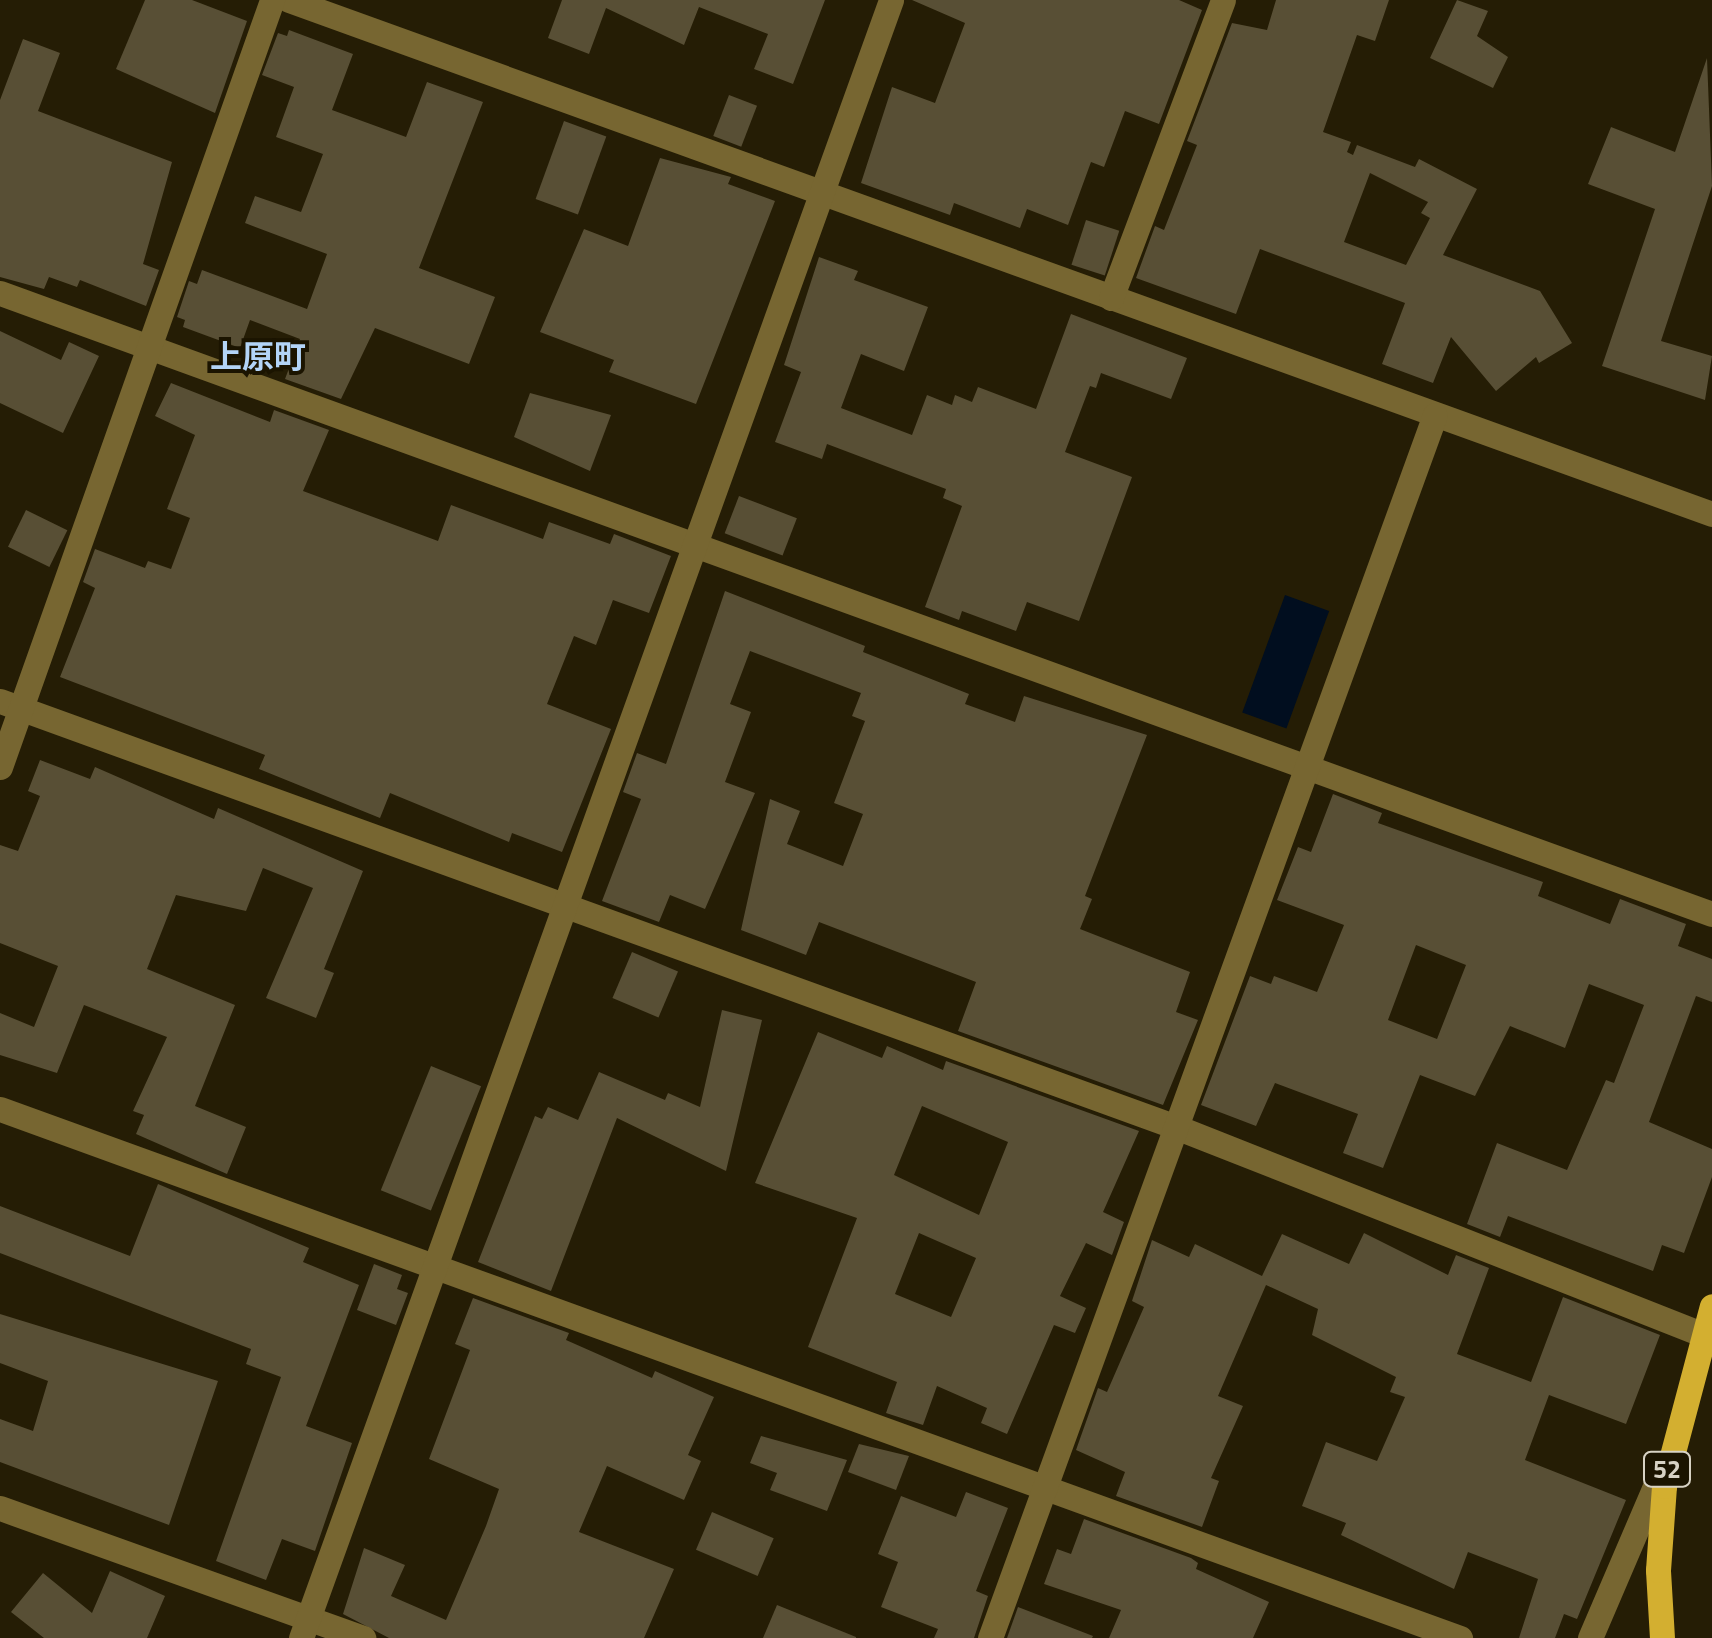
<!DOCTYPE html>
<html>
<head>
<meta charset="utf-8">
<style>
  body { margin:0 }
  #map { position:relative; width:1712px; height:1638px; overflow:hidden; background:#251d05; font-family:"Titillium Web","Noto Sans JP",sans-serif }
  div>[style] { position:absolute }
  .water>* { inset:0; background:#010e1f; transform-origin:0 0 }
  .building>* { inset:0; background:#584f35; transform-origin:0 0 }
  .minor>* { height:25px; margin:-12.5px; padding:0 12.5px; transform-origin:12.5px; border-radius:12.5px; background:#776631 }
  .major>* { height:25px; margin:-12.5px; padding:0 12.5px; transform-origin:12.5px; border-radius:12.5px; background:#d3af30 }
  span { translate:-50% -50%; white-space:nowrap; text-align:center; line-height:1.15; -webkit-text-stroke:8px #1b1400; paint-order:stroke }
  .shield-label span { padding:2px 8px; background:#1b1400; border:2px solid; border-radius:8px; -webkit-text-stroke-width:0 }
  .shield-label { font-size:25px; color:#d7d2c4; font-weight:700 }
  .quarter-label { font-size:32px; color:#b3d4f7; font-weight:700 }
</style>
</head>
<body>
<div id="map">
  <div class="water">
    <i style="left:1285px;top:595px;width:47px;height:125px;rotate:20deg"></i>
  </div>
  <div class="building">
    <i style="clip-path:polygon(145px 0,192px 0,247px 21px,215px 113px,116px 69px)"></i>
    <i style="clip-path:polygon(562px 0,825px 0,793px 84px,754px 69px,768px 34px,699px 7px,684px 45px,606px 8px,589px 54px,548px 38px)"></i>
    <i style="clip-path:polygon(912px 0,1179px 0,1202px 10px,1159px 124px,1125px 111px,1104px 167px,1091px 162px,1068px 225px,1027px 209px,1020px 228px,954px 203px,950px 215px,861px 183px,892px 87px,935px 103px,965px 23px)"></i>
    <i style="clip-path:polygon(evenodd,1276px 0,1389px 0,1375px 41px,1357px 35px,1323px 132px,1351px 142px,1347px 152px,1353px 155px,1357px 145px,1415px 167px,1419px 159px,1477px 189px,1443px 255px,1540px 291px,1572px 343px,1539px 363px,1536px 357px,1496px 391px,1451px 337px,1433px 383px,1382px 364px,1405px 303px,1260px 249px,1236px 314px,1136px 278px,1155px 226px,1164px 230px,1197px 145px,1187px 141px,1232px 23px,1267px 30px,1276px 0,1370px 173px,1428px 202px,1421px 213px,1430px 218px,1406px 265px,1344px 242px,1370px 173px)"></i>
    <i style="clip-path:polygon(1457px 0,1488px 11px,1477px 36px,1508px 57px,1493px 88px,1430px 58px)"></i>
    <i style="clip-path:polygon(289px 30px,353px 54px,332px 110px,406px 137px,427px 82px,483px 102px,419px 268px,495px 297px,469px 364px,375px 328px,341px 399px,285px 379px,300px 339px,250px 320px,240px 348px,183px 327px,185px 320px,177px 317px,189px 281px,197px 284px,202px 270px,307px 309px,327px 254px,245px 223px,255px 196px,301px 212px,323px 154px,276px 137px,294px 87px,262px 75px,278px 33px,287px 36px)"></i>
    <i style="clip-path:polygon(23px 39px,60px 53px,38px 111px,172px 162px,143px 264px,159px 270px,146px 306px,80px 280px,77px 287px,49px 277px,44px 289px,0 277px,0 100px)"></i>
    <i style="clip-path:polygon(1707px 58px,1712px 186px,1661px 341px,1712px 356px,1705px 400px,1602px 366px,1655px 209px,1588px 184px,1611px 127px,1675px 152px)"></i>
    <i style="left:729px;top:95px;width:30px;height:44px;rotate:21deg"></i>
    <i style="left:564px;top:121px;width:45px;height:83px;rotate:20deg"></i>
    <i style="clip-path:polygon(660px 158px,731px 177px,728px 184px,775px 201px,696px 404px,609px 372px,614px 360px,540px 332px,584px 229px,628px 246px)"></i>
    <i style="left:1086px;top:220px;width:35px;height:47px;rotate:18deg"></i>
    <i style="clip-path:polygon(819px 257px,858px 271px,854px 280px,928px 307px,904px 371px,861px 354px,841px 408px,912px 435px,927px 395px,952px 405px,955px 395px,972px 402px,978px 387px,1036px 409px,1071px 314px,1187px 358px,1171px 399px,1101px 373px,1096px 388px,1090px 386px,1065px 452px,1132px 477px,1079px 621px,1027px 602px,1016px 631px,962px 611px,959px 620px,925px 607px,962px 506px,943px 498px,946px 489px,827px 444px,822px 459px,775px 442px,801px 372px,784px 365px)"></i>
    <i style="clip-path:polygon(0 331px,61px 360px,69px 342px,99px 356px,63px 433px,0 403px)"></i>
    <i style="clip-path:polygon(171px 383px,270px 422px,274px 410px,329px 430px,303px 491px,438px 541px,451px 505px,543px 539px,549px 522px,610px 544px,614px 534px,671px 556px,649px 613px,613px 600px,596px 645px,574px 636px,547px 704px,611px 729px,562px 852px,512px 833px,509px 842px,390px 793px,380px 818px,259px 769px,265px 755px,60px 677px,95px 588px,83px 582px,95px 549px,145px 568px,148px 561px,171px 569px,190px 518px,167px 509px,195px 435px,155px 416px)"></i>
    <i style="clip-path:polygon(530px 393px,611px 415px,590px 471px,514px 437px)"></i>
    <i style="left:739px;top:496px;width:62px;height:40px;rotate:21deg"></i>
    <i style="left:26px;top:510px;width:46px;height:41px;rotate:26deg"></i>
    <i style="clip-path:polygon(725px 591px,865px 646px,863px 652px,969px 694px,965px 704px,1015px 722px,1024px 696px,1147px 735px,1085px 896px,1092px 899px,1080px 929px,1190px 972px,1176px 1012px,1198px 1020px,1163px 1105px,958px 1031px,976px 982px,819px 922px,806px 955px,741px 930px,770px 799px,800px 811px,787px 844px,843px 866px,863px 814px,834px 803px,865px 721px,852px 716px,861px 693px,750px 651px,730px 704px,751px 712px,725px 782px,755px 793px,705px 909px,670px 895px,659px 922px,602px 901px,641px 799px,623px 792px,637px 753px,666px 764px)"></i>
    <i style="clip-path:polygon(40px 760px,90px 779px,95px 767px,214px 819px,218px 808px,363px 871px,324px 969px,334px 973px,316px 1018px,266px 998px,313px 888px,263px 868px,246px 911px,176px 895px,147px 969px,235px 1005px,195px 1106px,246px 1127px,227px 1174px,136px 1134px,144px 1115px,133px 1111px,167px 1037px,84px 1005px,57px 1073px,0 1055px,0 1013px,34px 1027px,58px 966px,0 943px,0 845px,18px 851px,40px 796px,28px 791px)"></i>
    <i style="clip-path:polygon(evenodd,1333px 794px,1382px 813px,1378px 823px,1543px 882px,1538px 896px,1610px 924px,1620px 899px,1686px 924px,1678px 946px,1712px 959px,1712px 1002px,1696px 996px,1649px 1122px,1712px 1149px,1712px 1177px,1684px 1253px,1662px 1245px,1653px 1271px,1508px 1216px,1500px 1237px,1467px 1224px,1497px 1143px,1567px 1170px,1606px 1080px,1614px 1083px,1644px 1005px,1589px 984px,1565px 1048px,1510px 1026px,1475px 1096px,1420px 1075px,1383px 1168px,1343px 1153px,1358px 1114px,1275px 1083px,1256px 1126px,1201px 1105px,1250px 976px,1271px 984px,1274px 976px,1317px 992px,1344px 925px,1277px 900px,1298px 847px,1311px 852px,1333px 794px,1416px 945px,1466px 965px,1437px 1039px,1388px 1020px,1416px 945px)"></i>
    <i style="left:632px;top:952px;width:50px;height:50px;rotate:23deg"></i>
    <i style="clip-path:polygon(722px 1010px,762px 1020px,726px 1171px,617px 1118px,551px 1291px,478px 1262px,535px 1116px,542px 1119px,548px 1107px,578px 1120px,599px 1072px,665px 1100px,668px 1093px,700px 1107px)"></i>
    <i style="clip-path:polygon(evenodd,818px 1032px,882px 1058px,887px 1046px,943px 1070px,946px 1061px,1139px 1131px,1103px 1212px,1124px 1222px,1112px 1255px,1086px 1243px,1060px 1296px,1086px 1308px,1075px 1333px,1054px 1325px,1007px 1434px,981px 1423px,987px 1408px,937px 1386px,923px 1425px,886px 1413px,897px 1382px,808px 1347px,857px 1218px,755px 1183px,818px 1032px,922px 1106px,1008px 1142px,979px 1215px,894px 1175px,922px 1106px,818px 1032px,919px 1233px,976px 1258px,951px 1317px,895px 1294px,919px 1233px)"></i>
    <i style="left:431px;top:1066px;width:54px;height:134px;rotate:22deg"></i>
    <i style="clip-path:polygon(158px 1184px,309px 1248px,303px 1262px,359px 1285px,306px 1426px,352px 1443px,315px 1551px,282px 1539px,266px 1580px,216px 1561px,281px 1377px,246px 1364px,251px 1349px,0 1253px,0 1206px,130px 1256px)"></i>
    <i style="clip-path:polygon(1364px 1233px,1448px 1275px,1456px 1255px,1489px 1268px,1457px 1354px,1531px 1382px,1563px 1297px,1660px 1335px,1626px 1424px,1549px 1395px,1525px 1460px,1626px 1500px,1577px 1619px,1564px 1614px,1555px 1638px,1519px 1638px,1538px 1579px,1468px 1552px,1454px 1589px,1341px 1535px,1346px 1523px,1302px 1506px,1326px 1442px,1377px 1461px,1405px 1397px,1390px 1392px,1396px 1377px,1312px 1335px,1318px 1309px,1266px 1285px,1218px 1396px,1243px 1406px,1211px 1478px,1219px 1481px,1202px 1527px,1116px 1496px,1125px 1472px,1076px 1450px,1098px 1388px,1107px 1392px,1144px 1307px,1132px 1301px,1152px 1240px,1189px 1257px,1195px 1244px,1262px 1276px,1282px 1234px,1349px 1264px)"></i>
    <i style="clip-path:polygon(374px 1264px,402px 1275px,397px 1289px,408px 1293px,396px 1325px,357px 1310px)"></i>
    <i style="clip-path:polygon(473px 1298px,569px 1333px,566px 1340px,652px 1378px,655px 1371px,714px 1397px,688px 1455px,701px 1461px,684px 1500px,607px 1466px,579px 1532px,674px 1569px,644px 1638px,389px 1638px,343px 1614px,364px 1548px,405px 1565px,391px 1596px,446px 1620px,486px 1526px,499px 1489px,429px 1459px,470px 1350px,455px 1344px)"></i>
    <i style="clip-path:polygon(0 1314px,218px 1381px,169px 1525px,0 1462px,0 1419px,33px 1431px,48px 1381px,0 1363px)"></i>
    <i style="clip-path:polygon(761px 1436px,847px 1460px,827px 1511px,770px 1490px,777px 1473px,750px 1463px)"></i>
    <i style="clip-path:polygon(859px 1444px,909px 1456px,896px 1490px,848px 1472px)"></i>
    <i style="clip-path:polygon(966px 1492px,1008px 1508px,976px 1591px,988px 1596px,974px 1638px,934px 1638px,938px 1629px,881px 1607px,898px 1562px,878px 1554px,901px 1496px,956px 1517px)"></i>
    <i style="left:712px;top:1512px;width:67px;height:41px;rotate:23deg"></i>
    <i style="clip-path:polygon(1084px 1519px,1191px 1558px,1198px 1563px,1196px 1569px,1269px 1602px,1253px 1638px,1109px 1638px,1121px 1610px,1044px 1584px,1057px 1549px,1071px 1554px)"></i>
    <i style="clip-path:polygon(110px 1571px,165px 1596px,147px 1638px,44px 1638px,11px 1612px,43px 1573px,92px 1613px)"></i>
    <i style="clip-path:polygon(777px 1605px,856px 1637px,856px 1638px,763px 1638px)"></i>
    <i style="clip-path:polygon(1018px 1607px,1093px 1636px,1092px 1638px,1007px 1638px)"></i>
  </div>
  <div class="minor">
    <i style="left:289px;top:0;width:1513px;rotate:19.86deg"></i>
    <i style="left:0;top:293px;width:1821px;rotate:19.94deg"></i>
    <i style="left:1111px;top:298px;width:318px;rotate:-69.4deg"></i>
    <i style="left:0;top:701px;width:1251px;rotate:19.91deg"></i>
    <i style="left:1176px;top:1127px;width:576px;rotate:21.49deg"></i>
    <i style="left:0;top:767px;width:814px;rotate:-70.47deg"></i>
    <i style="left:0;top:1109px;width:1553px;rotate:19.92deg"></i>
    <i style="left:0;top:1508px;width:386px;rotate:19.7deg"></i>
    <i style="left:301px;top:1638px;width:1741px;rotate:-70.19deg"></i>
    <i style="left:990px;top:1638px;width:1301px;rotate:-70.01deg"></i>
    <i style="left:1590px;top:1638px;width:185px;rotate:-66.8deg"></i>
  </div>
  <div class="major">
    <i style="left:1662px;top:1638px;width:68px;rotate:-93.4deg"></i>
    <i style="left:1658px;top:1570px;width:84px;rotate:-85.9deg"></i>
    <i style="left:1664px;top:1486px;width:186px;rotate:-75.1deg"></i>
  </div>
  <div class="shield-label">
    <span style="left:1667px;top:1469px">52</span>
  </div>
  <div class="quarter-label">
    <span style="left:258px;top:356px">上原町</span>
  </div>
</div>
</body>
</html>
